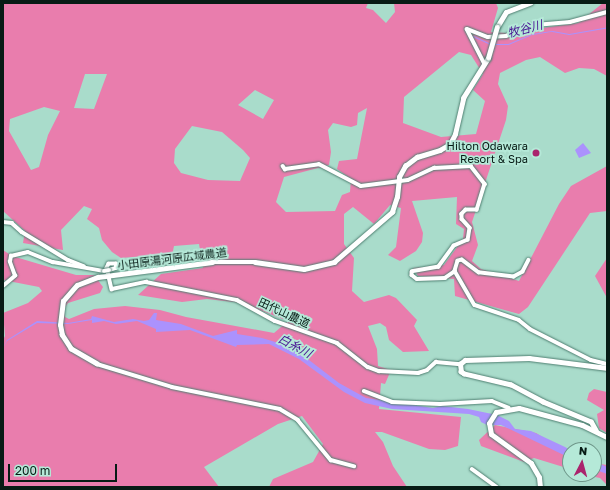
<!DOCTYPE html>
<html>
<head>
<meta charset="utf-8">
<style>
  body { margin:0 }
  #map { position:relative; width:610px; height:490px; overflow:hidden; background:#a9dccb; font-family:"Golos Text","Noto Sans JP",sans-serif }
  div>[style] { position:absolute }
  .green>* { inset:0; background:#e97dad }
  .water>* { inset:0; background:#ab92fd }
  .stream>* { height:1px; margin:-0.5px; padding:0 0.5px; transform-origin:0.5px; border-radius:0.5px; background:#ab92fd }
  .roads { filter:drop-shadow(0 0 1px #4f7f71) drop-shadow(0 0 1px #4f7f71) }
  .minor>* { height:3.5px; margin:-1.75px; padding:0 1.75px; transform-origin:1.75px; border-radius:1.75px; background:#fff }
  .tertiary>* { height:4.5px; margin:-2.25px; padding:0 2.25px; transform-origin:2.25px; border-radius:2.25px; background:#fff }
  .secondary>* { height:5px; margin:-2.5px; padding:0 2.5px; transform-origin:2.5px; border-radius:2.5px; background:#fff }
  .bridges { filter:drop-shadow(0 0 1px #4f7f71) drop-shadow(0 0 1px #4f7f71) }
  .minor-bridge>* { height:3.5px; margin:-1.75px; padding:0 1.75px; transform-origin:1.75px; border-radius:1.75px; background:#fff }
  .tertiary-bridge>* { height:4.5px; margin:-2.25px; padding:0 2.25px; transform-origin:2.25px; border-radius:2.25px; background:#fff }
  .dots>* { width:11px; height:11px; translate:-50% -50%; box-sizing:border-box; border:2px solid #b5e9d8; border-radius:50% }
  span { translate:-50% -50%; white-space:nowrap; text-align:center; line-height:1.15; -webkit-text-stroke:3.5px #b5e9d8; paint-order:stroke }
  .poi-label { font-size:11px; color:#071b15 }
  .right { translate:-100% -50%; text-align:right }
  .street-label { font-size:11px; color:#071b15 }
  .water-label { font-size:12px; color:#481493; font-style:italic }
  .frame { position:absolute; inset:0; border:4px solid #071b15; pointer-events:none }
  .north { position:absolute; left:562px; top:442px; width:40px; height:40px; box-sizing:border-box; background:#b5e9d8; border:1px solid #6f978a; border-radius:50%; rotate:6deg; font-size:11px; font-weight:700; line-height:16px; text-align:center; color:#071b15 }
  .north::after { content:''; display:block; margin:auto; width:14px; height:18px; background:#aa246d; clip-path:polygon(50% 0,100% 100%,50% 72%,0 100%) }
  .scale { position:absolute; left:8px; top:464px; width:109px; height:18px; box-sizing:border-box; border:2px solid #071b15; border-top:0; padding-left:5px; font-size:12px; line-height:14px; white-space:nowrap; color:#071b15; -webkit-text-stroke:3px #b5e9d8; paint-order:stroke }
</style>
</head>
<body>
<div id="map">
  <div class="green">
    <i style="clip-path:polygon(evenodd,3px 3px,368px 3px,366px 8px,373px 10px,386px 23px,395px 12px,394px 3px,496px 3px,498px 8px,491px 32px,506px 33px,578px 23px,603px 3px,607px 3px,607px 76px,594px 69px,579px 68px,565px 73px,540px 57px,526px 60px,500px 73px,498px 84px,508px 106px,506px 120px,472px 222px,478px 245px,472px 261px,481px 269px,519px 281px,559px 204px,571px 186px,607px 166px,607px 211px,590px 213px,528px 307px,519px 314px,455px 296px,454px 279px,418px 276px,413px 268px,444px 265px,463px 239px,464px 229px,456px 224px,457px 197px,412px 201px,423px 233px,422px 242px,416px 251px,400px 261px,388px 255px,396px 247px,401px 208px,390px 205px,374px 224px,353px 207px,344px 214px,344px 244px,354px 258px,352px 291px,364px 302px,389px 295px,396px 298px,417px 320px,414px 326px,429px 351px,403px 352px,389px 340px,386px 327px,380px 323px,368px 326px,377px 349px,378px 366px,391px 370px,385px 384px,381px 383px,379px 409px,461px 417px,458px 446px,445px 450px,429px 449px,382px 432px,375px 432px,383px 442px,393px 466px,407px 487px,269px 487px,273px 479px,313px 462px,323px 444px,302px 416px,278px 424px,204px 467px,219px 487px,3px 487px,3px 340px,5px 336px,3px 313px,28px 303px,42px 291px,39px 287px,3px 280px,3px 250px,12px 256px,76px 275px,94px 275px,103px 287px,100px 293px,68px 303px,64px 309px,65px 317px,69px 319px,94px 309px,125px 306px,160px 310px,186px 317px,274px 333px,288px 321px,242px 303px,207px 299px,182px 302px,138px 295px,161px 274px,203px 268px,199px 244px,174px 246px,171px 260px,144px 256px,121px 258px,112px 252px,102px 240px,99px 228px,87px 219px,92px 209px,84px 206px,61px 230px,63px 250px,23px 243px,25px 231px,3px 211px,3px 3px,459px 52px,471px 55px,483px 74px,473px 90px,485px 101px,476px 134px,441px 137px,403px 123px,404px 97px,459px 52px,3px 3px,85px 74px,107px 74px,94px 109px,74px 108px,85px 74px,3px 3px,255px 90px,274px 100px,263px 119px,238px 105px,255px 90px,3px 3px,44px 107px,60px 111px,48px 135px,39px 167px,31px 170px,9px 131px,10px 119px,44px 107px,3px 3px,367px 108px,357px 159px,339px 161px,337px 169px,351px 179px,350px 192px,342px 195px,335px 211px,286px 212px,276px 202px,284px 177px,329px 165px,331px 152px,328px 130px,333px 123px,351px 127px,357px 125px,358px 113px,367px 108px,3px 3px,192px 126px,222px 132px,243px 150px,250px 158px,240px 181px,208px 180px,181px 173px,174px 163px,175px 149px,192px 126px)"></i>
    <i style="clip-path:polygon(607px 258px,607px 298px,595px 276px)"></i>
    <i style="clip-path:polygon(594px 389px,607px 392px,607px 433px,599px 428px,597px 414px,604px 410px,587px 400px,589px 393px)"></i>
    <i style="clip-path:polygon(495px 425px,536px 433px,570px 454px,570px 469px,534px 458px,524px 462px,481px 446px,479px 440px)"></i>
    <i style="clip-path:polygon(594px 463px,607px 465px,607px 485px,600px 478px,580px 474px,594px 474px)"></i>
  </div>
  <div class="water">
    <i style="clip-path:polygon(583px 143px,591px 153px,579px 158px,575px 150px)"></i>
    <i style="clip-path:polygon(154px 313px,157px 313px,156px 320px,181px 324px,213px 336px,237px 330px,237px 334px,262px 338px,292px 347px,339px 383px,366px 398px,433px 408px,442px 406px,468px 409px,497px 415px,509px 421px,515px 429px,531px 431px,565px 447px,570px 450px,570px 458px,501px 425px,487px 425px,481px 422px,479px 417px,469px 414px,392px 409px,365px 403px,344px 392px,299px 359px,269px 344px,237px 345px,236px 347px,190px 330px,156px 332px,156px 329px,137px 321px,116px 324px,104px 321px,92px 323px,92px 320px,68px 324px,37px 323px,7px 341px,3px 348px,7px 340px,37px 321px,68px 323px,91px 319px,92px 316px,114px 322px,133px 319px,144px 321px,149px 320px)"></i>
    <i style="clip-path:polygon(594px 461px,607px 467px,607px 474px,594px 469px)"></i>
  </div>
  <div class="stream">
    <i style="left:473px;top:36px;width:19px;rotate:25deg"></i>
    <i style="left:493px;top:44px;width:15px"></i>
    <i style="left:508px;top:44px;width:26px;rotate:-23deg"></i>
    <i style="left:532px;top:34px;width:20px;rotate:-9deg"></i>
    <i style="left:552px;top:31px;width:17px;rotate:10deg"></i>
    <i style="left:569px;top:34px;width:39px;rotate:-10deg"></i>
  </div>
  <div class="roads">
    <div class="minor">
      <i style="left:467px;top:29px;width:22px;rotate:21deg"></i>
      <i style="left:488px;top:37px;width:18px;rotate:-3deg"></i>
      <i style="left:506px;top:36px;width:31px;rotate:-21deg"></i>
      <i style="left:535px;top:25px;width:35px;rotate:-5deg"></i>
      <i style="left:570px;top:22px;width:38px;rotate:-15deg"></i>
      <i style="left:467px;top:29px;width:39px;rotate:63deg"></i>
      <i style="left:283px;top:166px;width:4px;rotate:56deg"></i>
      <i style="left:285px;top:169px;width:34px;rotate:-8deg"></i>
      <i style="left:319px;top:164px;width:47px;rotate:27.6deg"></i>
      <i style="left:361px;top:186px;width:47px;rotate:-7.3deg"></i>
      <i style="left:408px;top:180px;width:29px;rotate:-25deg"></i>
      <i style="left:434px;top:168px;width:37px;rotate:-3deg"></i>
      <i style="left:471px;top:166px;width:23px;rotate:52deg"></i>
      <i style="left:485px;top:184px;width:27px;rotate:107deg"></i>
      <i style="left:477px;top:210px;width:11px;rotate:180deg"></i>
      <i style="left:466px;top:210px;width:6px;rotate:135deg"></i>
      <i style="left:462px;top:214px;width:5px;rotate:90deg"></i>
      <i style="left:462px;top:219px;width:12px;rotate:48deg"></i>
      <i style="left:470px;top:228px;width:12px;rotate:99deg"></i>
      <i style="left:468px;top:240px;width:15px;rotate:157deg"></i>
      <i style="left:454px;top:246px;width:26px;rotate:126deg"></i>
      <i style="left:439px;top:267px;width:27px;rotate:170deg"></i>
      <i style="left:412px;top:272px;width:3px;rotate:90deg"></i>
      <i style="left:412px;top:275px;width:6px;rotate:39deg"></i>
      <i style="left:417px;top:279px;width:28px;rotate:-2deg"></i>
      <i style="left:445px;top:278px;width:12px;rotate:-35deg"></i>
      <i style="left:3px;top:222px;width:9px;rotate:6deg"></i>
      <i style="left:12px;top:223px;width:13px;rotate:42deg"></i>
      <i style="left:22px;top:232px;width:54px;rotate:31.3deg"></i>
      <i style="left:68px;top:260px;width:17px;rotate:21deg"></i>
      <i style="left:529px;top:260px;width:13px;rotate:117deg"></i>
      <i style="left:523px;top:272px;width:10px;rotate:151deg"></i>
      <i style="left:514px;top:277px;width:35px;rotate:-173deg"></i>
      <i style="left:479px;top:273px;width:21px;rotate:-143deg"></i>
      <i style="left:462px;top:260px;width:4px;rotate:166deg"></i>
      <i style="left:458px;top:261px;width:10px;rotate:107deg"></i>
      <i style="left:455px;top:271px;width:39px;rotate:60deg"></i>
      <i style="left:475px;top:305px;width:46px;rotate:18.8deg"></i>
      <i style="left:519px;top:320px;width:14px;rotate:39deg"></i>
      <i style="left:530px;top:329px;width:68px;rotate:26.9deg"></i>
      <i style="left:591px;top:360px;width:16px;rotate:14deg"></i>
      <i style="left:109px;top:270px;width:7px;rotate:-16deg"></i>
      <i style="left:116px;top:268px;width:4px;rotate:-90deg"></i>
      <i style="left:116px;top:264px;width:7px;rotate:180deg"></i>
      <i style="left:109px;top:264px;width:4px;rotate:117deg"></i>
      <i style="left:107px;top:268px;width:22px;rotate:77deg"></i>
      <i style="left:112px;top:289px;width:35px;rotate:-12deg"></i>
      <i style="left:146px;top:282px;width:93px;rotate:11.2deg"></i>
      <i style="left:237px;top:300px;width:43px;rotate:28.9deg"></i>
      <i style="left:275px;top:321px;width:66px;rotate:19.5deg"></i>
      <i style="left:337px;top:343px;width:39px;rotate:38deg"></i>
      <i style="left:368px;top:367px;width:12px;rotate:20deg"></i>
      <i style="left:379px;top:371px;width:39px;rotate:3deg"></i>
      <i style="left:418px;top:373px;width:9px;rotate:-18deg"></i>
      <i style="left:427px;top:370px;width:12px;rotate:-42deg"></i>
      <i style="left:436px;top:362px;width:24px;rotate:5deg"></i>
      <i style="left:3px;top:286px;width:16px;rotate:-40deg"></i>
      <i style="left:15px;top:276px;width:15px;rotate:-110deg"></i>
      <i style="left:10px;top:262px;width:6px;rotate:-81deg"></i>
      <i style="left:11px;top:256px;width:17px;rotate:-13deg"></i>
      <i style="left:28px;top:252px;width:27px;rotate:22deg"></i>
      <i style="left:53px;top:262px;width:52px;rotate:10deg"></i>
      <i style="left:97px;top:364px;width:78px;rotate:17deg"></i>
      <i style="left:172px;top:387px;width:110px;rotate:11.5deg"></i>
      <i style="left:280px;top:409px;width:21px;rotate:31deg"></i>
      <i style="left:298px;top:420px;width:52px;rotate:50.5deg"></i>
      <i style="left:331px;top:460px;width:24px;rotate:15deg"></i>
      <i style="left:364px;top:391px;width:30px;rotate:21deg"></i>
      <i style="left:392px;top:402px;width:48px;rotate:2.4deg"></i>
      <i style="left:440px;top:404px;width:52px;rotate:-3.3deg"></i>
      <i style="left:492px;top:401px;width:18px;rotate:22deg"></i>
      <i style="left:472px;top:469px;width:31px;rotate:36deg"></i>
    </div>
    <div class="tertiary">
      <i style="left:497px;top:27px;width:17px;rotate:-59deg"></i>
      <i style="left:506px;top:12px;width:26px;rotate:-21deg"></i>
      <i style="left:97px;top:364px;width:30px;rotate:-150deg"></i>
      <i style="left:71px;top:349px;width:17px;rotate:-123deg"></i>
      <i style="left:62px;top:335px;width:10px;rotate:-101deg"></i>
      <i style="left:60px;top:325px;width:24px;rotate:-83deg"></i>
      <i style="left:63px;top:301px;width:21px;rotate:-49deg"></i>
      <i style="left:77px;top:285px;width:22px;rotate:-21deg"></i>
      <i style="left:98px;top:277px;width:115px;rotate:-7.5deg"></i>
      <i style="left:212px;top:262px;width:43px"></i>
      <i style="left:255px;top:262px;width:49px;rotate:8.1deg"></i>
      <i style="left:304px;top:269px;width:31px;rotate:-13deg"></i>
      <i style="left:334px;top:262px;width:77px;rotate:-40.8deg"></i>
      <i style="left:392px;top:212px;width:16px;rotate:-72deg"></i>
      <i style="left:397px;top:197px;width:20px;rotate:-84deg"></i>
      <i style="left:399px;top:177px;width:13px;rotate:-61deg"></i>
      <i style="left:405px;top:166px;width:15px;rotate:-37deg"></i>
      <i style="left:417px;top:157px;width:24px;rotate:-17deg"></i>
      <i style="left:440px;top:150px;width:12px;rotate:-31deg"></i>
      <i style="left:450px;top:144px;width:11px;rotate:-63deg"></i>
      <i style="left:455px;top:134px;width:37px;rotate:-77deg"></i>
      <i style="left:463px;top:98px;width:47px;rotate:-58deg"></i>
      <i style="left:596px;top:431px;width:10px;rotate:-119deg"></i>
      <i style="left:591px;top:422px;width:52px;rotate:-157.4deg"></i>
      <i style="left:543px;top:402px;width:36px;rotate:-152deg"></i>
      <i style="left:511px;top:385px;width:48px;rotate:-166.8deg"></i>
      <i style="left:464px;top:374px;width:4px;rotate:-146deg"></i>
      <i style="left:461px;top:372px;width:8px;rotate:-97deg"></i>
      <i style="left:460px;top:364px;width:6px;rotate:-39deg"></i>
      <i style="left:465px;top:360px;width:64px;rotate:-1.8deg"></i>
      <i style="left:529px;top:358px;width:79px;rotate:7.3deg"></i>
    </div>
    <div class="secondary">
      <i style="left:540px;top:487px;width:10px;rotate:-96deg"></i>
      <i style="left:539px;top:477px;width:16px;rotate:-120deg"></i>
      <i style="left:531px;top:463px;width:49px;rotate:-144.1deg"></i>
      <i style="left:491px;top:434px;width:11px;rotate:-100deg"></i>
      <i style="left:489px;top:423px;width:13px;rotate:-58deg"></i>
      <i style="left:496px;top:412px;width:23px;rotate:-10deg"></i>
      <i style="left:519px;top:408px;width:65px;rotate:15.1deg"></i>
      <i style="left:582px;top:425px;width:28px;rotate:26deg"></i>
    </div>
  </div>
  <div class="bridges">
    <div class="minor-bridge">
      <i style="left:104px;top:271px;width:5px;rotate:-11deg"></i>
    </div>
    <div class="tertiary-bridge">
      <i style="left:488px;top:58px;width:32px;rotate:-74deg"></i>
    </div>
  </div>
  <div class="dots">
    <i style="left:536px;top:153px;background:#aa246d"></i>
  </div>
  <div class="poi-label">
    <span class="right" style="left:528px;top:153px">Hilton Odawara<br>Resort &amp; Spa</span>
  </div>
  <div class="street-label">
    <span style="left:172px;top:259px;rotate:-7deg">小田原湯河原広域農道</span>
    <span style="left:284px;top:313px;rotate:25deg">田代山農道</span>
  </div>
  <div class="water-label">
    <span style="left:525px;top:29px;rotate:-15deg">牧谷川</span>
    <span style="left:295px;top:346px;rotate:28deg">白糸川</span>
  </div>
  <div class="frame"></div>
  <div class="north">N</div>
  <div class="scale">200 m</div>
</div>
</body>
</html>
